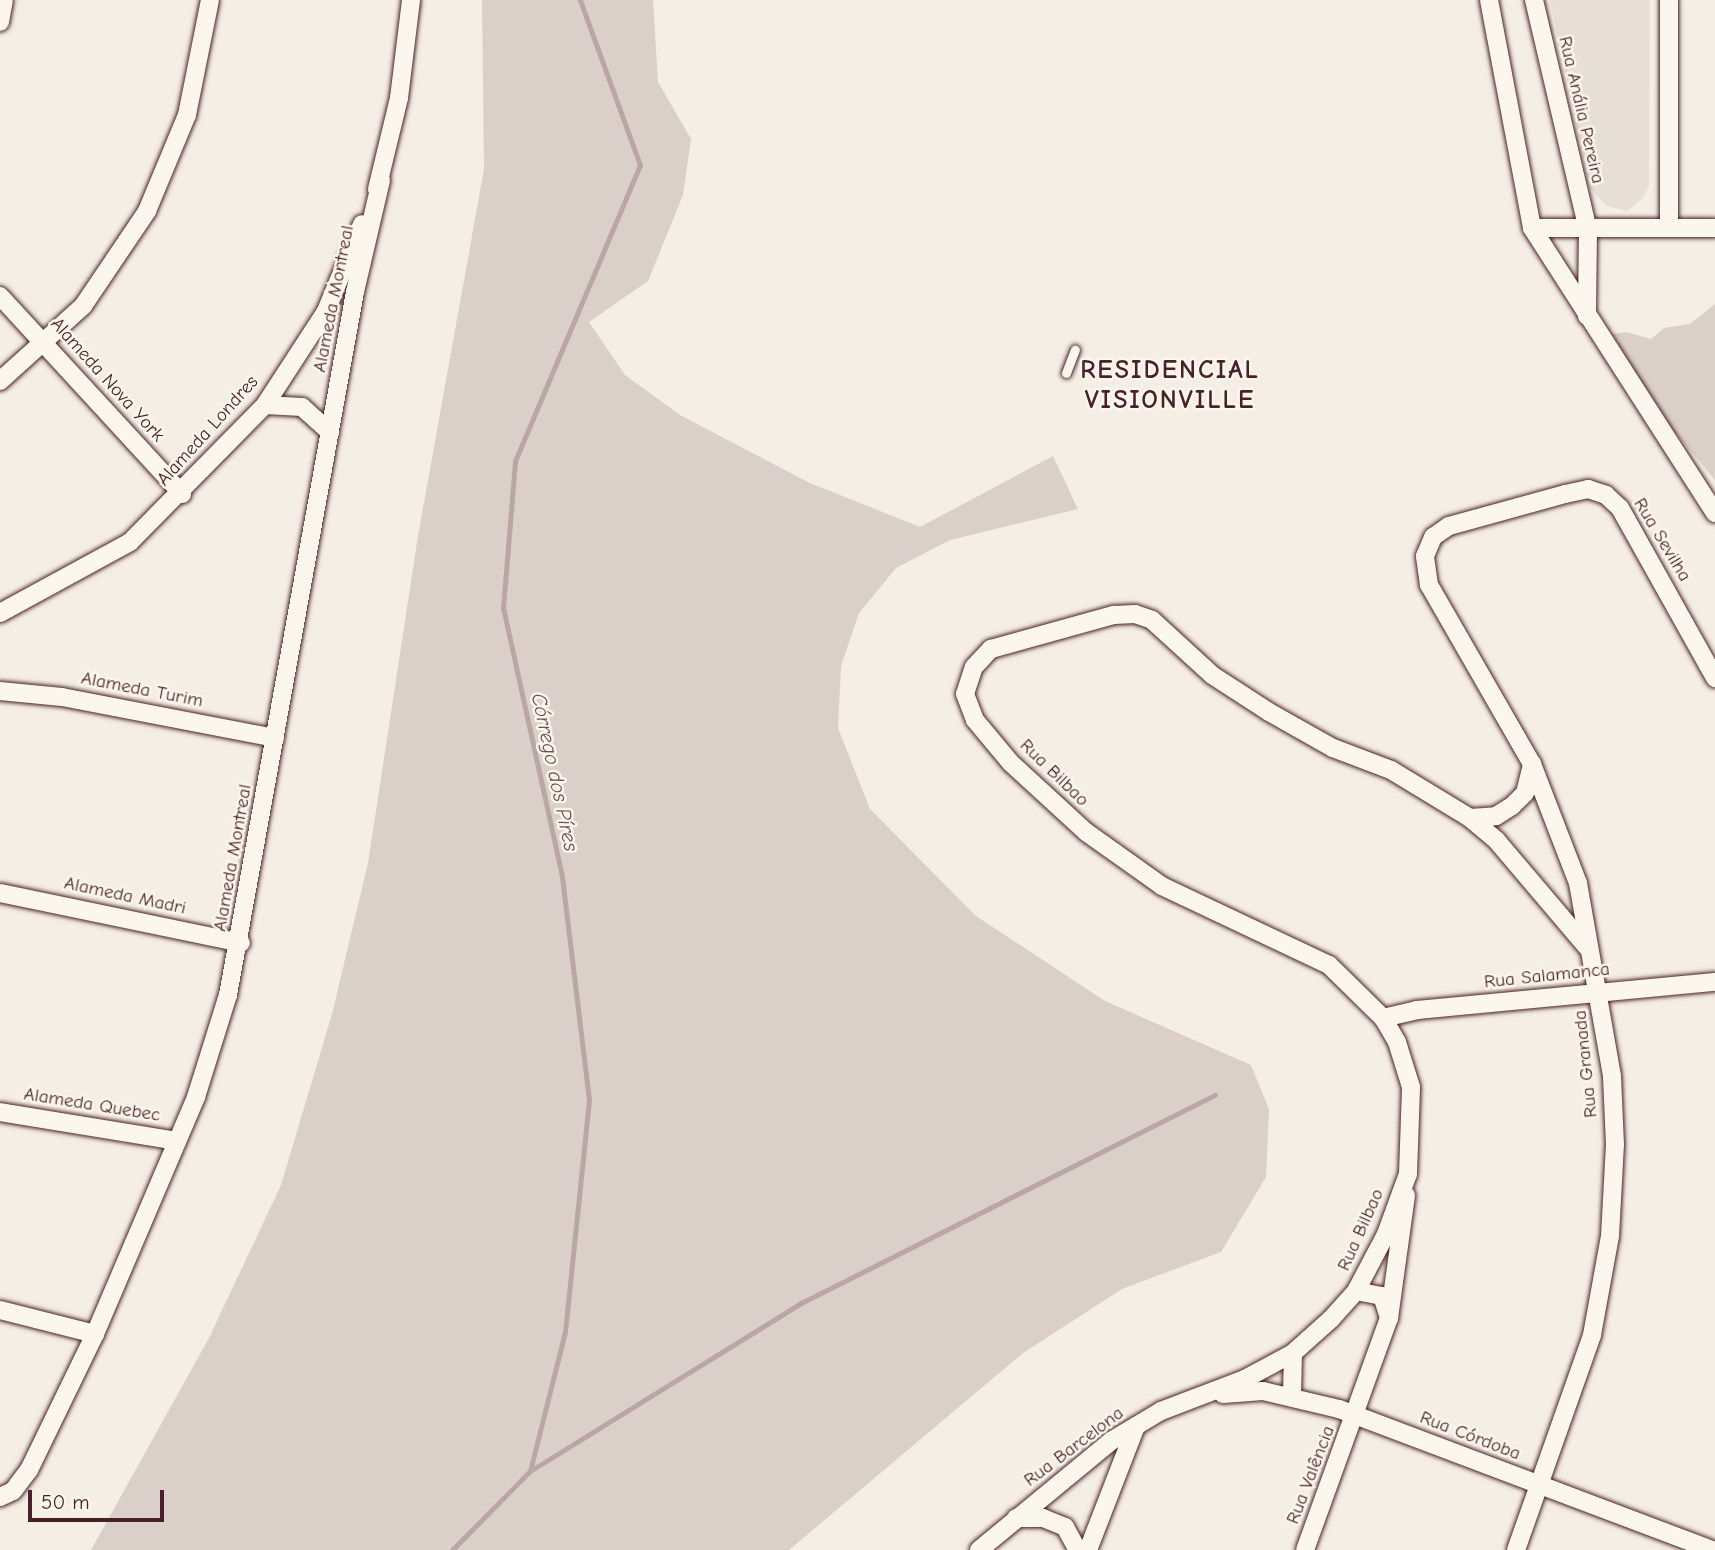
<!DOCTYPE html>
<html>
<head>
<meta charset="utf-8">
<style>
  body { margin:0 }
  #map { position:relative; width:1715px; height:1550px; overflow:hidden; background:#f4eee4; font-family:"Comic Neue",sans-serif }
  div>[style] { position:absolute }
  .built>* { inset:0; background:#e7dfd6 }
  .green>* { inset:0; background:#dbd0c9 }
  .stream>* { height:5px; margin:-2.5px; padding:0 2.5px; transform-origin:2.5px; border-radius:2.5px; background:#baa7a5 }
  .roads { filter:drop-shadow(0 0 2px #4a1f2b) drop-shadow(0 0 2px #4a1f2b) }
  .service>* { height:9px; margin:-4.5px; padding:0 4.5px; transform-origin:4.5px; border-radius:4.5px; background:#fbf7ec }
  .minor>* { height:18px; margin:-9px; padding:0 9px; transform-origin:9px; border-radius:9px; background:#fbf7ec }
  span { translate:-50% -50%; white-space:nowrap; text-align:center; line-height:1.15; -webkit-text-stroke:5px #fbf7ec; paint-order:stroke }
  .street-label { font-size:19px; color:#4a1f2b }
  .water-label { font-size:21px; color:#714f56; font-style:italic }
  .district-label { font-size:26px; color:#4a1f2b; font-weight:700; letter-spacing:2px }
  .scale { position:absolute; left:28px; top:1490px; width:136px; height:32px; box-sizing:border-box; border:4px solid #4a1f2b; border-top:0; padding-left:9px; font-size:21px; line-height:24px; white-space:nowrap; color:#4a1f2b; -webkit-text-stroke:5px #fbf7ec; paint-order:stroke }
</style>
</head>
<body>
<div id="map">
  <div class="built">
    <i style="clip-path:polygon(1550px 0,1650px 0,1649px 186px,1642px 199px,1627px 211px,1607px 206px,1590px 189px)"></i>
  </div>
  <div class="green">
    <i style="clip-path:polygon(482px 0,653px 0,658px 82px,691px 139px,683px 195px,648px 281px,589px 322px,625px 375px,680px 415px,810px 483px,920px 527px,1053px 456px,1078px 509px,950px 540px,896px 568px,859px 613px,841px 666px,838px 728px,870px 809px,976px 916px,1105px 1001px,1251px 1065px,1269px 1109px,1266px 1177px,1221px 1252px,1122px 1289px,1023px 1353px,789px 1550px,91px 1550px,209px 1338px,281px 1185px,332px 1014px,368px 863px,418px 536px,484px 169px)"></i>
    <i style="clip-path:polygon(1715px 304px,1715px 480px,1652px 405px,1612px 334px,1626px 332px,1651px 339px,1664px 328px,1690px 324px)"></i>
  </div>
  <div class="stream">
    <i style="left:530px;top:1471px;width:321px;rotate:-31.8deg"></i>
    <i style="left:803px;top:1302px;width:461px;rotate:-26.7deg"></i>
    <i style="left:452px;top:1550px;width:111px;rotate:-45.4deg"></i>
    <i style="left:530px;top:1471px;width:143px;rotate:-75.9deg"></i>
    <i style="left:565px;top:1332px;width:233px;rotate:-84.1deg"></i>
    <i style="left:589px;top:1100px;width:226px;rotate:-96.9deg"></i>
    <i style="left:562px;top:876px;width:274px;rotate:-102.4deg"></i>
    <i style="left:503px;top:608px;width:147px;rotate:-85.3deg"></i>
    <i style="left:515px;top:461px;width:321px;rotate:-67.1deg"></i>
    <i style="left:640px;top:165px;width:176px;rotate:-110deg"></i>
  </div>
  <div class="roads">
    <div class="service">
      <i style="left:1066px;top:373px;width:25px;rotate:-69deg"></i>
    </div>
    <div class="minor">
      <i style="left:1489px;top:0;width:232px;rotate:79.3deg"></i>
      <i style="left:1532px;top:228px;width:339px;rotate:57.3deg"></i>
      <i style="left:1534px;top:0;width:236px;rotate:76.8deg"></i>
      <i style="left:1588px;top:230px;width:86px;rotate:90.7deg"></i>
      <i style="left:1669px;top:0;width:227px;rotate:90deg"></i>
      <i style="left:0;top:22px;width:22px;rotate:-80deg"></i>
      <i style="left:377px;top:189px;width:94px;rotate:-76.4deg"></i>
      <i style="left:399px;top:98px;width:99px;rotate:-83deg"></i>
      <i style="left:1532px;top:228px;width:183px"></i>
      <i style="left:0;top:296px;width:269px;rotate:47.4deg"></i>
      <i style="left:0;top:381px;width:112px;rotate:-42.1deg"></i>
      <i style="left:83px;top:306px;width:115px;rotate:-56deg"></i>
      <i style="left:147px;top:211px;width:104px;rotate:-67.4deg"></i>
      <i style="left:187px;top:115px;width:117px;rotate:-78.7deg"></i>
      <i style="left:265px;top:405px;width:37px;rotate:3deg"></i>
      <i style="left:302px;top:407px;width:38px;rotate:42deg"></i>
      <i style="left:0;top:613px;width:148px;rotate:-28.6deg"></i>
      <i style="left:130px;top:542px;width:192px;rotate:-45.4deg"></i>
      <i style="left:265px;top:405px;width:112px;rotate:-57deg"></i>
      <i style="left:326px;top:311px;width:94px;rotate:-67.5deg"></i>
      <i style="left:0;top:691px;width:62px;rotate:5.5deg"></i>
      <i style="left:62px;top:697px;width:217px;rotate:10.9deg"></i>
      <i style="left:1470px;top:818px;width:26px;rotate:-4deg"></i>
      <i style="left:1496px;top:816px;width:19px;rotate:-32deg"></i>
      <i style="left:1512px;top:806px;width:18px;rotate:-45deg"></i>
      <i style="left:1525px;top:793px;width:30px;rotate:-76deg"></i>
      <i style="left:0;top:893px;width:246px;rotate:11.7deg"></i>
      <i style="left:1383px;top:1018px;width:35px;rotate:-13deg"></i>
      <i style="left:1417px;top:1010px;width:299px;rotate:-5.4deg"></i>
      <i style="left:0;top:1112px;width:179px;rotate:9.3deg"></i>
      <i style="left:1356px;top:1291px;width:26px;rotate:11deg"></i>
      <i style="left:1382px;top:1296px;width:23px;rotate:72deg"></i>
      <i style="left:0;top:1310px;width:98px;rotate:14.2deg"></i>
      <i style="left:1223px;top:1394px;width:40px;rotate:-4.3deg"></i>
      <i style="left:1263px;top:1391px;width:78px;rotate:13.3deg"></i>
      <i style="left:1339px;top:1409px;width:400px;rotate:20.7deg"></i>
      <i style="left:1292px;top:1394px;width:41px;rotate:-88.6deg"></i>
      <i style="left:0;top:1497px;width:14px;rotate:-25deg"></i>
      <i style="left:13px;top:1491px;width:26px;rotate:-53deg"></i>
      <i style="left:29px;top:1470px;width:151px;rotate:-64.1deg"></i>
      <i style="left:95px;top:1334px;width:258px;rotate:-66.9deg"></i>
      <i style="left:196px;top:1097px;width:107px;rotate:-72.6deg"></i>
      <i style="left:228px;top:995px;width:714px;rotate:-79.76deg"></i>
      <i style="left:355px;top:292px;width:115px;rotate:-76.9deg"></i>
      <i style="left:1016px;top:1518px;width:27px"></i>
      <i style="left:1043px;top:1518px;width:24px;rotate:22deg"></i>
      <i style="left:1065px;top:1527px;width:26px;rotate:61deg"></i>
      <i style="left:979px;top:1550px;width:171px;rotate:-39.5deg"></i>
      <i style="left:1111px;top:1441px;width:58px;rotate:-31deg"></i>
      <i style="left:1161px;top:1411px;width:90px;rotate:-20.9deg"></i>
      <i style="left:1245px;top:1379px;width:55px;rotate:-28.4deg"></i>
      <i style="left:1293px;top:1353px;width:51px;rotate:-41.8deg"></i>
      <i style="left:1331px;top:1319px;width:38px;rotate:-48deg"></i>
      <i style="left:1356px;top:1291px;width:64px;rotate:-62.2deg"></i>
      <i style="left:1386px;top:1234px;width:64px;rotate:-69.9deg"></i>
      <i style="left:1408px;top:1174px;width:87px;rotate:-88deg"></i>
      <i style="left:1411px;top:1087px;width:47px;rotate:-107.3deg"></i>
      <i style="left:1397px;top:1042px;width:28px;rotate:-120deg"></i>
      <i style="left:1383px;top:1018px;width:76px;rotate:-135.5deg"></i>
      <i style="left:1329px;top:965px;width:185px;rotate:-154.7deg"></i>
      <i style="left:1162px;top:886px;width:93px;rotate:-144.6deg"></i>
      <i style="left:1086px;top:832px;width:103px;rotate:-137.4deg"></i>
      <i style="left:1010px;top:762px;width:55px;rotate:-129.8deg"></i>
      <i style="left:975px;top:720px;width:28px;rotate:-111deg"></i>
      <i style="left:965px;top:694px;width:28px;rotate:-72deg"></i>
      <i style="left:974px;top:667px;width:25px;rotate:-47deg"></i>
      <i style="left:991px;top:649px;width:128px;rotate:-15.5deg"></i>
      <i style="left:1114px;top:615px;width:21px;rotate:-3deg"></i>
      <i style="left:1135px;top:614px;width:18px;rotate:19deg"></i>
      <i style="left:1152px;top:620px;width:81px;rotate:42.5deg"></i>
      <i style="left:1212px;top:675px;width:68px;rotate:33deg"></i>
      <i style="left:1269px;top:712px;width:73px;rotate:29.4deg"></i>
      <i style="left:1333px;top:748px;width:62px;rotate:20.8deg"></i>
      <i style="left:1391px;top:770px;width:92px;rotate:31.3deg"></i>
      <i style="left:1470px;top:818px;width:35px;rotate:40deg"></i>
      <i style="left:1497px;top:841px;width:139px;rotate:49.7deg"></i>
      <i style="left:1088px;top:1550px;width:133px;rotate:-68.8deg"></i>
      <i style="left:1305px;top:1550px;width:247px;rotate:-70.1deg"></i>
      <i style="left:1389px;top:1318px;width:124px;rotate:-82.1deg"></i>
      <i style="left:1516px;top:1550px;width:228px;rotate:-70.5deg"></i>
      <i style="left:1592px;top:1335px;width:101px;rotate:-79.7deg"></i>
      <i style="left:1610px;top:1236px;width:91px;rotate:-86.9deg"></i>
      <i style="left:1615px;top:1145px;width:69px;rotate:-92.5deg"></i>
      <i style="left:1612px;top:1076px;width:196px;rotate:-100deg"></i>
      <i style="left:1578px;top:883px;width:128px;rotate:-111.1deg"></i>
      <i style="left:1532px;top:764px;width:207px;rotate:-119.9deg"></i>
      <i style="left:1429px;top:585px;width:29px;rotate:-98deg"></i>
      <i style="left:1425px;top:556px;width:21px;rotate:-67deg"></i>
      <i style="left:1433px;top:537px;width:19px;rotate:-35deg"></i>
      <i style="left:1449px;top:526px;width:120px;rotate:-15.4deg"></i>
      <i style="left:1565px;top:494px;width:24px;rotate:-12deg"></i>
      <i style="left:1588px;top:489px;width:19px;rotate:18deg"></i>
      <i style="left:1606px;top:495px;width:19px;rotate:43deg"></i>
      <i style="left:1620px;top:508px;width:195px;rotate:60.8deg"></i>
    </div>
  </div>
  <div class="street-label">
    <span style="left:1581px;top:110px;rotate:77deg">Rua Anália Pereira</span>
    <span style="left:334px;top:299px;rotate:-79deg">Alameda Montreal</span>
    <span style="left:107px;top:380px;rotate:48deg">Alameda Nova York</span>
    <span style="left:208px;top:431px;rotate:-48deg">Alameda Londres</span>
    <span style="left:1662px;top:540px;rotate:59deg">Rua Sevilha</span>
    <span style="left:142px;top:690px;rotate:11deg">Alameda Turim</span>
    <span style="left:1054px;top:773px;rotate:44deg">Rua Bilbao</span>
    <span style="left:233px;top:858px;rotate:-80deg">Alameda Montreal</span>
    <span style="left:125px;top:896px;rotate:12deg">Alameda Madri</span>
    <span style="left:1547px;top:976px;rotate:-6deg">Rua Salamanca</span>
    <span style="left:1586px;top:1064px;rotate:-96deg">Rua Granada</span>
    <span style="left:92px;top:1105px;rotate:9deg">Alameda Quebec</span>
    <span style="left:1361px;top:1230px;rotate:-66deg">Rua Bilbao</span>
    <span style="left:1470px;top:1436px;rotate:21deg">Rua Córdoba</span>
    <span style="left:1074px;top:1447px;rotate:-37deg">Rua Barcelona</span>
    <span style="left:1311px;top:1475px;rotate:-69deg">Rua Valência</span>
  </div>
  <div class="water-label">
    <span style="left:555px;top:772px;rotate:78deg">Córrego dos Píres</span>
  </div>
  <div class="district-label">
    <span style="left:1170px;top:386px">RESIDENCIAL<br>VISIONVILLE</span>
  </div>
  <div class="scale">50 m</div>
</div>
</body>
</html>
